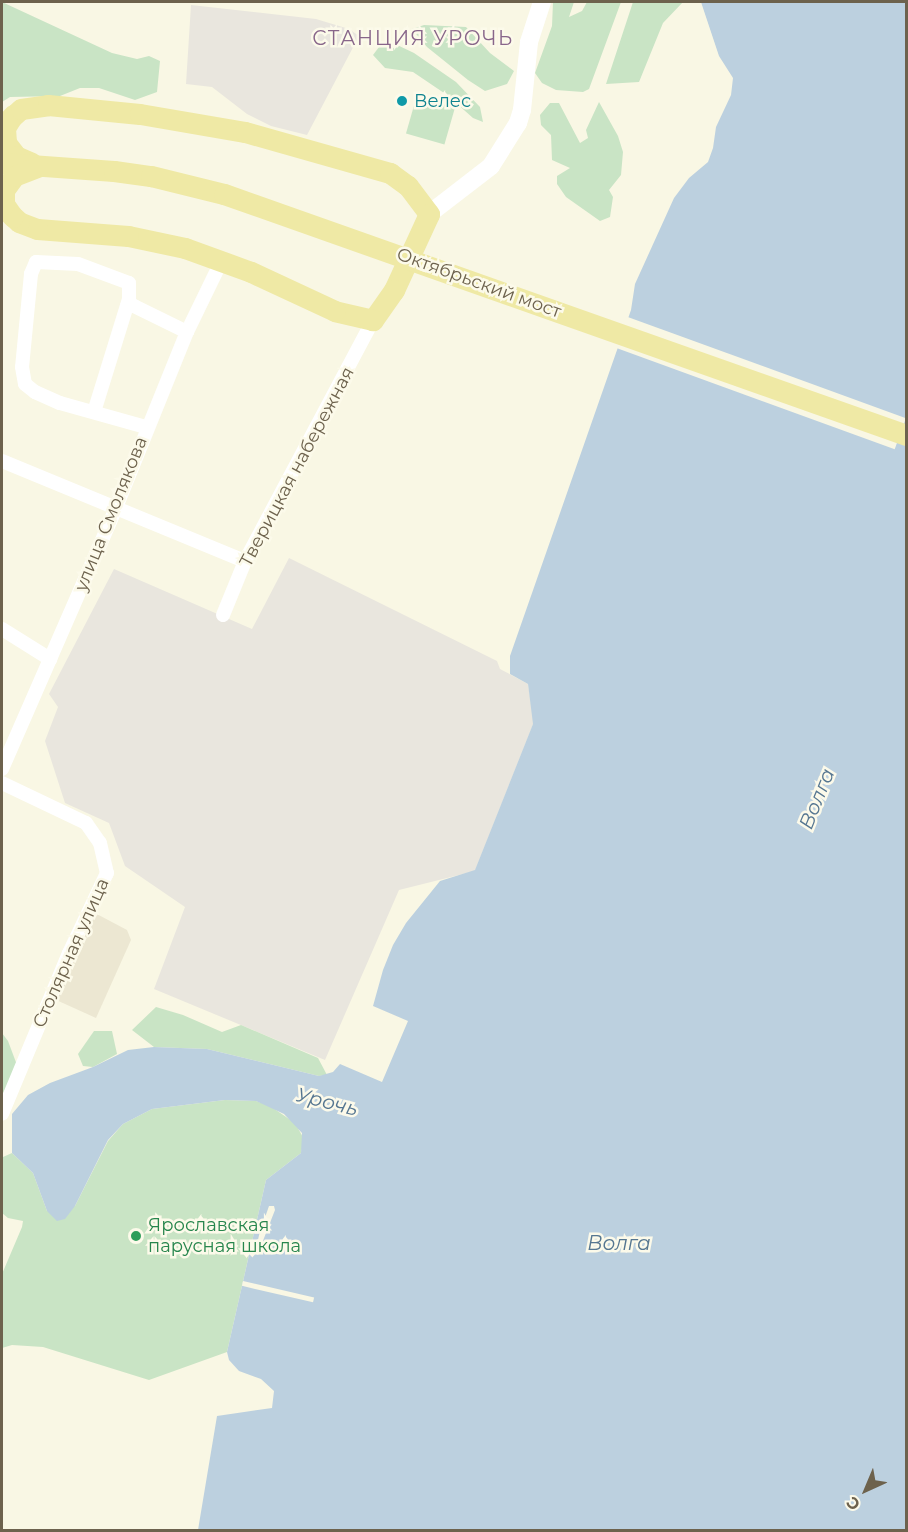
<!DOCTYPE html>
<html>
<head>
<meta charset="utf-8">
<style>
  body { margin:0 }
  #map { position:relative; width:908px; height:1532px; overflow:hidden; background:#f9f7e4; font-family:Montserrat,sans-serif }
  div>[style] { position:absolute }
  .residential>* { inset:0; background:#ece7d2 }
  .industrial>* { inset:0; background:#e9e6de }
  .green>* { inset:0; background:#c9e4c5; transform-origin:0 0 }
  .water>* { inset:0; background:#bcd0df }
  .pier>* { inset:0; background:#f9f7e4; transform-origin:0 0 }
  .street>* { height:14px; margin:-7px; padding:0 7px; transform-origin:7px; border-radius:7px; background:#fff }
  .secondary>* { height:18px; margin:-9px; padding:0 9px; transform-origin:9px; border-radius:9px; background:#fff }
  .primary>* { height:21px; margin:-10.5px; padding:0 10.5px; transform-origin:10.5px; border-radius:10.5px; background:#efe9a5 }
  .dots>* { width:16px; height:16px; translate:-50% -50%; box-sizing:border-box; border:3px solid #fcfaea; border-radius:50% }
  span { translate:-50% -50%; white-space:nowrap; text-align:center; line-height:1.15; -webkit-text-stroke:5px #fcfaea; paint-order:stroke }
  .culture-label { font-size:18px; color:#0d838f }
  .left { translate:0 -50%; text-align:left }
  .street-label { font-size:18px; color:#6d624d }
  .leisure-label { font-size:18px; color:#27864d }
  .neighbourhood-label { font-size:20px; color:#88668a; letter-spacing:1.5px }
  .water-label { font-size:20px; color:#557691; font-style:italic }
  .frame { position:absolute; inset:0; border:3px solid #6d624d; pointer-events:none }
  .north { position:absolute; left:836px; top:1460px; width:60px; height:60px; -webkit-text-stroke:4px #fcfaea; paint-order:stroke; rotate:224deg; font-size:16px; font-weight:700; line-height:24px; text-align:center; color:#6d624d }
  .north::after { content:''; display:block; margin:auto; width:21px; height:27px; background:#6d624d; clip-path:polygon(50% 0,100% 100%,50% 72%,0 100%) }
</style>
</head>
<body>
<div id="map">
  <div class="residential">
    <i style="clip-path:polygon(93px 912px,127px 930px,131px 940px,96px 1018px,54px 999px)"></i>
  </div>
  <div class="industrial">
    <i style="clip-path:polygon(191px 5px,316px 19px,349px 29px,359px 36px,307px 135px,271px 126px,247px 114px,212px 87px,186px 84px)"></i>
    <i style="clip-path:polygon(289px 558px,497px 661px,500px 669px,528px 684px,534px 722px,475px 871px,399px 890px,325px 1060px,154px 989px,185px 907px,125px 866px,109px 823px,65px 803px,45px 741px,58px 707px,49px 694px,114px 569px,252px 629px)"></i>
  </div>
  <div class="green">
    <i style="clip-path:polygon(2px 2px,112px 53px,137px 59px,149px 56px,160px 61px,157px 92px,135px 100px,99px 88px,80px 88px,60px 96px,10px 97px,2px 102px)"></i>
    <i style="clip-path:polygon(553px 2px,574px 2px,569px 17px,582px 11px,587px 2px,621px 2px,589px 89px,583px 92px,556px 90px,542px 83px,535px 73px,552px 26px)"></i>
    <i style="clip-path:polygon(633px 2px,683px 2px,663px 23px,639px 82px,606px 84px)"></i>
    <i style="clip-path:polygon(424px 25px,466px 27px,490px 53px,514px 71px,507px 84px,485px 91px,468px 80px,427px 47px,412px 29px)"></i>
    <i style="clip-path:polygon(393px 43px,414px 53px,456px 82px,480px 107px,483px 122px,473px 118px,447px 95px,413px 72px,385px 68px,373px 55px,379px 47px)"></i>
    <i style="left:417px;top:95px;width:40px;height:40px;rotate:16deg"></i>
    <i style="clip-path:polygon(599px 102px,618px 136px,623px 152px,621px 175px,609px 190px,613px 197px,610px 217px,600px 221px,566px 197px,557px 184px,557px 176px,570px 168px,552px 160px,551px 135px,541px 125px,540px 115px,550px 103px,559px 103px,580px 143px,588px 138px,586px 130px)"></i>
    <i style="clip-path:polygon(156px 1007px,183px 1015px,222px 1032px,241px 1025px,318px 1058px,327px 1075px,319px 1076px,207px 1049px,154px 1047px,132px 1030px)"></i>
    <i style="clip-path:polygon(94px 1031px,112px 1031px,117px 1054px,93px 1067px,83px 1066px,78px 1054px)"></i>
    <i style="clip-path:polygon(2px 1033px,8px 1041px,17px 1065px,3px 1094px)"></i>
    <i style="clip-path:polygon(225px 1100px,256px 1101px,270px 1106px,295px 1123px,304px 1139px,301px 1153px,266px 1180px,227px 1352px,149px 1380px,43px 1347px,12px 1345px,2px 1348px,2px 1274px,22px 1227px,23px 1221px,8px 1218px,2px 1213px,3px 1157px,12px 1153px,33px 1173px,47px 1211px,75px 1206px,108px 1141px,123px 1124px,152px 1109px)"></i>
  </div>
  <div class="water">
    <i style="clip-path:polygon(701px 2px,906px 2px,906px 1530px,198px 1530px,217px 1416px,272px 1408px,274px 1391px,261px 1379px,239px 1371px,229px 1360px,227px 1352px,266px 1180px,301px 1153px,302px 1133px,284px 1114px,256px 1101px,225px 1100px,152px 1109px,123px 1124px,108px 1140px,75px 1206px,65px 1219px,57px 1221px,47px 1211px,33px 1173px,12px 1153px,12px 1114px,28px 1095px,50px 1083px,93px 1067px,128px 1050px,154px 1047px,207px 1049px,319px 1076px,333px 1072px,340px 1064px,382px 1082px,408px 1021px,373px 1006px,383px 970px,393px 945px,406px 923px,440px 881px,475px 870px,533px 724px,528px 684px,510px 674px,510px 656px,631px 310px,635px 284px,674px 198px,689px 178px,708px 162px,713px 148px,716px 127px,731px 95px,733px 78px,719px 56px)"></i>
  </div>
  <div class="pier">
    <i style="left:625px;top:316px;width:299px;height:33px;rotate:20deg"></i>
    <i style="clip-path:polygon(269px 1206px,274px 1206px,275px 1210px,259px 1251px,257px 1244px,260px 1231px,256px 1229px,261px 1229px)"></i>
    <i style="left:243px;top:1281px;width:73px;height:5px;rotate:13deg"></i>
  </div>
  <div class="street">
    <i style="left:127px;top:306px;width:7px"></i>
    <i style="left:134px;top:306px;width:59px;rotate:26.1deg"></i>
    <i style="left:94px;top:412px;width:118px;rotate:-72.8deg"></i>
    <i style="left:129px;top:299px;width:16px;rotate:-90deg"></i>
    <i style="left:129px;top:283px;width:54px;rotate:-159.6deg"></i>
    <i style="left:78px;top:264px;width:42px;rotate:-177.3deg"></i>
    <i style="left:36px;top:262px;width:13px;rotate:113deg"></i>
    <i style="left:31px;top:274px;width:93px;rotate:95.5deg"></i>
    <i style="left:22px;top:367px;width:17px;rotate:80deg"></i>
    <i style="left:25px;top:384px;width:13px;rotate:39deg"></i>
    <i style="left:35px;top:392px;width:27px;rotate:24deg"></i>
    <i style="left:60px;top:403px;width:89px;rotate:15.6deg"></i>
    <i style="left:2px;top:461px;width:263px;rotate:22.4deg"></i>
    <i style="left:223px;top:615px;width:58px;rotate:-67.8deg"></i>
    <i style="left:245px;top:561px;width:273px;rotate:-62deg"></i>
    <i style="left:2px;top:629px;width:57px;rotate:32deg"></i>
    <i style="left:2px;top:769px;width:283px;rotate:-66.4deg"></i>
    <i style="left:115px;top:510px;width:192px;rotate:-68deg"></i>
    <i style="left:187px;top:332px;width:80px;rotate:-64.1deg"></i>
    <i style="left:2px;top:783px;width:93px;rotate:25.5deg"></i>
    <i style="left:86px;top:823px;width:24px;rotate:55deg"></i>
    <i style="left:100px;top:843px;width:31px;rotate:77deg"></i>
    <i style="left:107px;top:873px;width:89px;rotate:115.4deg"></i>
    <i style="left:69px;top:953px;width:174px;rotate:112.6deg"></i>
  </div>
  <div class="secondary">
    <i style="left:429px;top:214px;width:78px;rotate:-37.7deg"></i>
    <i style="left:491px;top:166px;width:51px;rotate:-57.9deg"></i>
    <i style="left:518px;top:123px;width:14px;rotate:-73deg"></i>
    <i style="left:522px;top:110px;width:68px;rotate:-84.1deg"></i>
    <i style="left:529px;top:42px;width:42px;rotate:-72deg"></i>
  </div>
  <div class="primary">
    <i style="left:13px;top:115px;width:15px;rotate:122deg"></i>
    <i style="left:5px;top:128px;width:15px;rotate:86deg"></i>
    <i style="left:6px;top:143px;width:16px;rotate:52deg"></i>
    <i style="left:16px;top:156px;width:17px;rotate:24deg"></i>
    <i style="left:2px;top:126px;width:25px;rotate:-42deg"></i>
    <i style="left:21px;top:109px;width:27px;rotate:-8deg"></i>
    <i style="left:48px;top:105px;width:92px;rotate:5.6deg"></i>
    <i style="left:140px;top:114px;width:107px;rotate:9.7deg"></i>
    <i style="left:245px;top:132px;width:151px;rotate:15.8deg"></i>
    <i style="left:390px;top:173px;width:22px;rotate:36deg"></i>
    <i style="left:408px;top:186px;width:35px;rotate:53deg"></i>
    <i style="left:429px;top:214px;width:84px;rotate:114.7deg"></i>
    <i style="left:394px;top:290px;width:37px;rotate:125deg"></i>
    <i style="left:373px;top:320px;width:39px;rotate:-167deg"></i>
    <i style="left:335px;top:311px;width:93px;rotate:-155.1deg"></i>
    <i style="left:251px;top:272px;width:70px;rotate:-160deg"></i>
    <i style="left:185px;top:248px;width:58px;rotate:-168.1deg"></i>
    <i style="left:128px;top:236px;width:91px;rotate:-175.6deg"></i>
    <i style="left:37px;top:229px;width:19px;rotate:-159deg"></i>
    <i style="left:19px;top:222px;width:23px;rotate:-137deg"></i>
    <i style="left:2px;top:163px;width:112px;rotate:4.1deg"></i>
    <i style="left:114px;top:171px;width:37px;rotate:8deg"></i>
    <i style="left:151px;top:176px;width:75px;rotate:13.9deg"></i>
    <i style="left:224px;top:194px;width:723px;rotate:19.46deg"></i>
    <i style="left:13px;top:217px;width:16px;rotate:-125deg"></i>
    <i style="left:4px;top:204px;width:14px;rotate:-90deg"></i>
    <i style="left:4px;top:190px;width:17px;rotate:-54deg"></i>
    <i style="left:14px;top:176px;width:25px;rotate:-21deg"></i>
  </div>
  <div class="dots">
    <i style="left:402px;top:101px;background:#0f9aa8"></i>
    <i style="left:136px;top:1236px;background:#2e9e5b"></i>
  </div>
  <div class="culture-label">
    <span class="left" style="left:414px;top:101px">Велес</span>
  </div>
  <div class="street-label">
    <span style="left:479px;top:283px;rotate:20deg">Октябрьский мост</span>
    <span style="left:297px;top:467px;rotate:-62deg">Тверицкая набережная</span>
    <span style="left:111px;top:514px;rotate:-68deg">улица Смолякова</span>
    <span style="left:71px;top:953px;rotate:-66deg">Столярная улица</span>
  </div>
  <div class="leisure-label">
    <span class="left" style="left:148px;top:1236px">Ярославская<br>парусная школа</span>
  </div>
  <div class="neighbourhood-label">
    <span style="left:413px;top:38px">СТАНЦИЯ УРОЧЬ</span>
  </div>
  <div class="water-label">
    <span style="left:817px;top:799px;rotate:-68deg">Волга</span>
    <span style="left:327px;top:1102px;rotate:14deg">Урочь</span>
    <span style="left:619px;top:1243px">Волга</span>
  </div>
  <div class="frame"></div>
  <div class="north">С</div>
</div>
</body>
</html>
